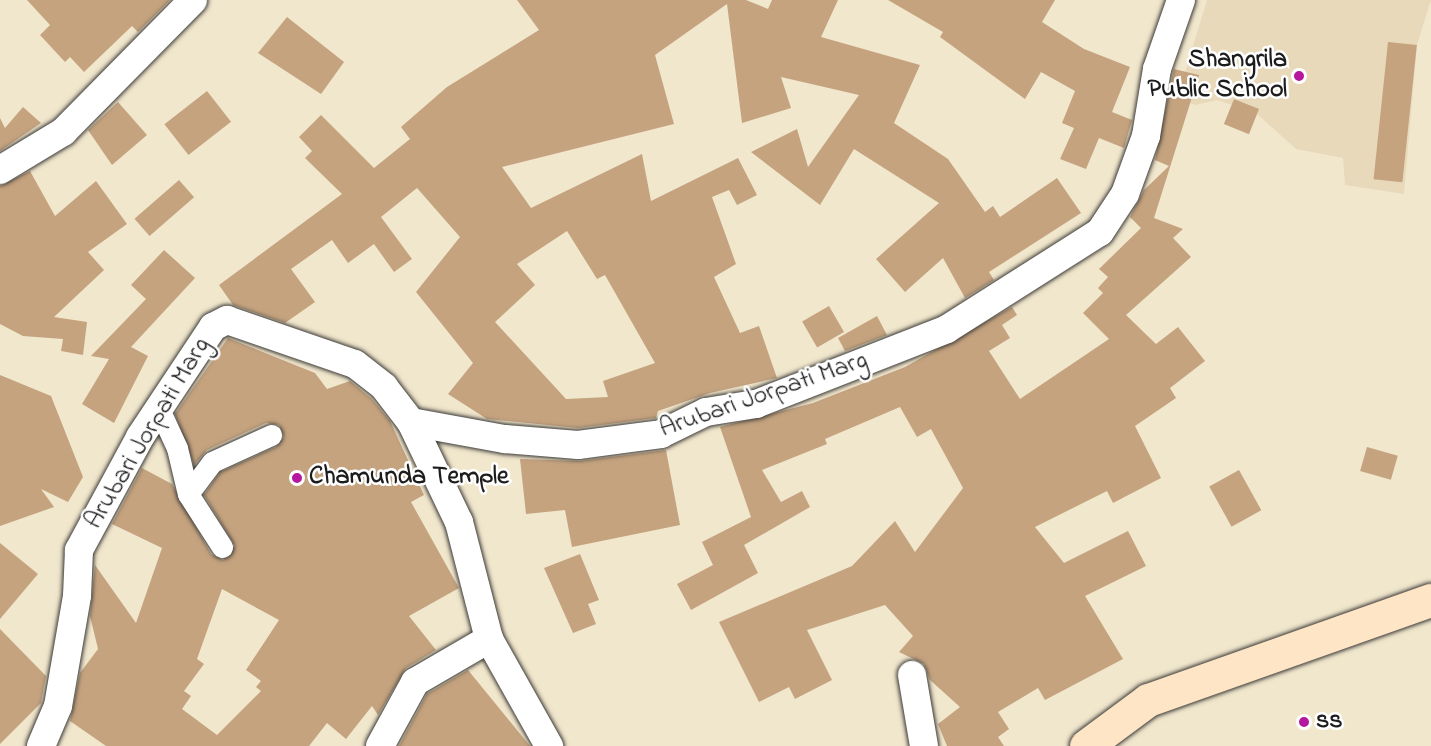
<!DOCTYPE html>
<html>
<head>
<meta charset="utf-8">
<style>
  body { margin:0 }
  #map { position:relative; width:1431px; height:746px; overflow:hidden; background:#f1e7cd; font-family:"Indie Flower",sans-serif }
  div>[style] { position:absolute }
  .built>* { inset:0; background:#e8d9ba }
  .building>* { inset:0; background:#c5a37f; transform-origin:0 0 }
  .roads { filter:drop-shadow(0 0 2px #3c3a37) drop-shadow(0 0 2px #3c3a37) }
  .pedestrian>* { height:21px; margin:-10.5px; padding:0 10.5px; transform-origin:10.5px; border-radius:10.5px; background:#fff }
  .minor>* { height:28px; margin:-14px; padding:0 14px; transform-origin:14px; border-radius:14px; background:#fff }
  .secondary>* { height:33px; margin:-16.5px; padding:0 16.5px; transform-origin:16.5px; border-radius:16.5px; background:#fde5c5 }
  .dots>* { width:16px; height:16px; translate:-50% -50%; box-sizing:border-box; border:3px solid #fff; border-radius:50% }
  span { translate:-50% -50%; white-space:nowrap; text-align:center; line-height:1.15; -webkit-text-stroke:5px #fff; paint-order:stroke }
  .poi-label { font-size:26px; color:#1c1c1c; font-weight:700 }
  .right { translate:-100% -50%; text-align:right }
  .left { translate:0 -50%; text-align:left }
  .street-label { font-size:26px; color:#1c1c1c }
</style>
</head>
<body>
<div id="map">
  <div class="built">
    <i style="clip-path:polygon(1207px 0,1431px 0,1417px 45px,1404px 194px,1345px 185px,1343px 158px,1296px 149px,1256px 113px,1217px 100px,1196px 105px,1177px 99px)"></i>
  </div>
  <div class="building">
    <i style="clip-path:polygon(27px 0,170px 0,138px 32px,132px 26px,84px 72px,70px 57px,65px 62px,40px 35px,50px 25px)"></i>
    <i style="clip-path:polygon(evenodd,517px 0,746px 0,768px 9px,772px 0,838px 0,821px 37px,920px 65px,894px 123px,948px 159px,985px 212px,993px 206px,1000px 217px,1057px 178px,1081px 213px,989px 272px,994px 280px,965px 298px,943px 258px,905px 292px,876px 259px,939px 203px,854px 149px,820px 205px,751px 152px,797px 129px,808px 167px,859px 95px,781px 77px,791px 108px,742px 123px,727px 4px,655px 55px,674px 124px,502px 167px,531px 208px,642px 154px,651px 201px,738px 158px,757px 195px,737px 205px,729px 190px,712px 197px,736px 264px,714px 277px,740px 333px,759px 326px,777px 378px,710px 393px,658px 411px,656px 418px,578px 428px,487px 419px,448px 394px,473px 363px,416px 292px,460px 237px,417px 188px,381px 217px,412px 259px,394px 272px,374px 244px,348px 263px,332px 240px,291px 269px,315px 302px,285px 323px,233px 305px,219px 285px,342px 194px,305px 158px,312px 151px,299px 137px,321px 115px,374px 168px,410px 139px,401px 127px,447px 87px,539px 30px,517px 0,567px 231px,597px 279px,605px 275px,655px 363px,603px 381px,608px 397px,566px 399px,495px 322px,535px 285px,517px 264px,567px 231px)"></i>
    <i style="clip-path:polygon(888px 0,1055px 0,1042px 22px,1084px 49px,1130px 67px,1112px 112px,1132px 120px,1124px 148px,1099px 138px,1086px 169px,1060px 159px,1074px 128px,1062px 123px,1075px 91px,1041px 72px,1025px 99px,940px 37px,943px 32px)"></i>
    <i style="clip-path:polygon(287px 17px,344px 62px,321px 94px,258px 53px)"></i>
    <i style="left:1388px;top:42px;width:29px;height:138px;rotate:6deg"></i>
    <i style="clip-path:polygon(1174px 69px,1199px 75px,1154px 218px,1183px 229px,1173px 238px,1191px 257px,1126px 315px,1156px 344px,1178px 327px,1205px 361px,1170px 388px,1176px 398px,1135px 426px,1161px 478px,1113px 503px,1107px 491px,1035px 527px,1064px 563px,1128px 531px,1146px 566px,1085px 596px,1123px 659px,1045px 700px,1038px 688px,998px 712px,1009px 729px,998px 737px,1004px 746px,947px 746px,938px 724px,960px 707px,930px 680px,924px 664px,899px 652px,913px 636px,885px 605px,807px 630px,832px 680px,795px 699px,789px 687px,759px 702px,719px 622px,852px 566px,895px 521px,915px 552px,963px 488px,931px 429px,917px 437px,900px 407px,825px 439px,827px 444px,762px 470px,781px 502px,802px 491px,810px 507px,744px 545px,758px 573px,691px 610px,677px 584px,713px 565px,702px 542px,751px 517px,720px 427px,813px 403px,905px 367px,1012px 307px,1017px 315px,1002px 325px,1010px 338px,989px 351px,1020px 399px,1109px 339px,1083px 313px,1103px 293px,1098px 288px,1108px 277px,1099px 269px,1141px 228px,1130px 217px,1144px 190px,1169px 166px,1155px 160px)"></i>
    <i style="left:207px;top:91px;width:39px;height:54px;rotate:52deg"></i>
    <i style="left:1234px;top:99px;width:27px;height:27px;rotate:22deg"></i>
    <i style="clip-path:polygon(118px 102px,147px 135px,112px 165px,88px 130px)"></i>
    <i style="clip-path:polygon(23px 107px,41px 123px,0 151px,0 118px,5px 128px)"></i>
    <i style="clip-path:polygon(30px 171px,55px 216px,96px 181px,127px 224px,88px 252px,104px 270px,54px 317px,87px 322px,83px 355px,61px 351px,63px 339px,23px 336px,0 324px,0 186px)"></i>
    <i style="left:179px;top:180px;width:23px;height:59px;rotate:49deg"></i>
    <i style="clip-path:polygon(164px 250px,195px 278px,131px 347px,148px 356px,114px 423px,82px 404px,109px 359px,91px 356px,146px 299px,131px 285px)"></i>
    <i style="left:829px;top:306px;width:30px;height:31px;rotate:60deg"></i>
    <i style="clip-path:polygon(877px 316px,887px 335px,845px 351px,838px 338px)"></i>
    <i style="clip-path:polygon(evenodd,228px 338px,315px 373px,327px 389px,350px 381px,372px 399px,390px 421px,424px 495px,411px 502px,459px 588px,409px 616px,436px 650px,406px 668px,378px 715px,372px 706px,346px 739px,327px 723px,309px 746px,106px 746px,70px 721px,80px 673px,98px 649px,90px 616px,95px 565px,136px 623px,162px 548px,112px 524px,142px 468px,172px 484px,211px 554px,223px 560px,235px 546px,204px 495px,220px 472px,276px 447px,284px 437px,279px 425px,266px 423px,207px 450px,194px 465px,175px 414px,228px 338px,222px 589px,279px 620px,246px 670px,261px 681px,256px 687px,261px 691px,217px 735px,182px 709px,191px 696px,184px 691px,204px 664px,197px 659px,222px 589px)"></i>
    <i style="clip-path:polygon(0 375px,51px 396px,83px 477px,68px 502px,41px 489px,54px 507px,0 526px)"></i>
    <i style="left:1367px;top:447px;width:32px;height:25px;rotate:16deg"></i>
    <i style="clip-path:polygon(666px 450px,680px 525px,572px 547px,565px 510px,526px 514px,520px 459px,580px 461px)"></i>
    <i style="left:1239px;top:470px;width:46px;height:34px;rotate:61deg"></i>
    <i style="clip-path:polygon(0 543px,38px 574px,0 619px)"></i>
    <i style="clip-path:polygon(580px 554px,599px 600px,588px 604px,596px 624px,573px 633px,544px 568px)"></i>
    <i style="clip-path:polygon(0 629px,46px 676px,41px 703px,0 744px)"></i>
    <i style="clip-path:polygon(468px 670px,530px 746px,399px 746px,427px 694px)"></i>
  </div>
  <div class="roads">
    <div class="pedestrian">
      <i style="left:159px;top:409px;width:43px;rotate:65.2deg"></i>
      <i style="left:177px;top:448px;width:47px;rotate:76.6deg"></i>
      <i style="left:188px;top:494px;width:63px;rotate:57.3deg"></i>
      <i style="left:188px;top:494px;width:40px;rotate:-53deg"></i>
      <i style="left:212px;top:462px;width:65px;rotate:-24.6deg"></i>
    </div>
    <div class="minor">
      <i style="left:0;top:170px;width:74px;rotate:-31.1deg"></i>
      <i style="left:63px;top:132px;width:185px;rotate:-45.4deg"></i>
      <i style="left:411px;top:422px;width:111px;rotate:64.4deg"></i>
      <i style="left:459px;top:522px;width:121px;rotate:75.6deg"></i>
      <i style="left:489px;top:639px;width:123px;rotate:60.7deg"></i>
      <i style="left:912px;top:675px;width:72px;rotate:80.4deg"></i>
      <i style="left:41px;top:746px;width:43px;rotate:-67deg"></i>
      <i style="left:58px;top:706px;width:112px;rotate:-80.2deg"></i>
      <i style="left:77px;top:596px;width:46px;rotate:-87.5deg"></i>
      <i style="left:79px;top:550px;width:128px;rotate:-61.6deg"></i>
      <i style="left:140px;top:437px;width:132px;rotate:-56.4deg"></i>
      <i style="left:213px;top:327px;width:16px;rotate:-27deg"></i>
      <i style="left:227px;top:320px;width:135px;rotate:19deg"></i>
      <i style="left:355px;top:364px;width:37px;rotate:38deg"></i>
      <i style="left:384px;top:387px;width:44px;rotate:52.4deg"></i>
      <i style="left:411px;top:422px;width:96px;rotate:10.3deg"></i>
      <i style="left:505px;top:439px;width:73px;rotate:4.7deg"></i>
      <i style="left:578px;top:445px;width:84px;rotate:-7.5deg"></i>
      <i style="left:661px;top:434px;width:50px;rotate:-26.1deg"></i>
      <i style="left:706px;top:412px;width:51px;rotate:-9.1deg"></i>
      <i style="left:756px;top:404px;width:205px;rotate:-21.4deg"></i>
      <i style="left:947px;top:329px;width:181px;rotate:-32.4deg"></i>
      <i style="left:1100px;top:232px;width:45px;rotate:-56.7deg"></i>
      <i style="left:1125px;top:194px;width:62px;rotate:-70.1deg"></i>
      <i style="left:1146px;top:136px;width:68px;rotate:-80.7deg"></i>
      <i style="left:1157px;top:69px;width:73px;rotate:-70.8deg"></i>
      <i style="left:380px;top:746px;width:73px;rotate:-61.3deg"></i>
      <i style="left:415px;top:682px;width:86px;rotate:-30.2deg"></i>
    </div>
    <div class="secondary">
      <i style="left:1086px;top:746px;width:77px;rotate:-36.6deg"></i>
      <i style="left:1148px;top:700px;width:300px;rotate:-19.5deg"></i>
    </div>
  </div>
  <div class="dots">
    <i style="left:1299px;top:76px;background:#b5179e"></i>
    <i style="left:297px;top:478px;background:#b5179e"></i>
    <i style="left:1304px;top:722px;background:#b5179e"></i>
  </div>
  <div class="poi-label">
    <span class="right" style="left:1287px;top:76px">Shangrila<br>Public School</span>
    <span class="left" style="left:309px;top:478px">Chamunda Temple</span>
    <span class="left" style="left:1316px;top:722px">ss</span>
  </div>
  <div class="street-label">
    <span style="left:764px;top:396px;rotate:-19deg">Arubari Jorpati Marg</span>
    <span style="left:149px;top:434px;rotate:-59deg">Arubari Jorpati Marg</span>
  </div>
</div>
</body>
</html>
